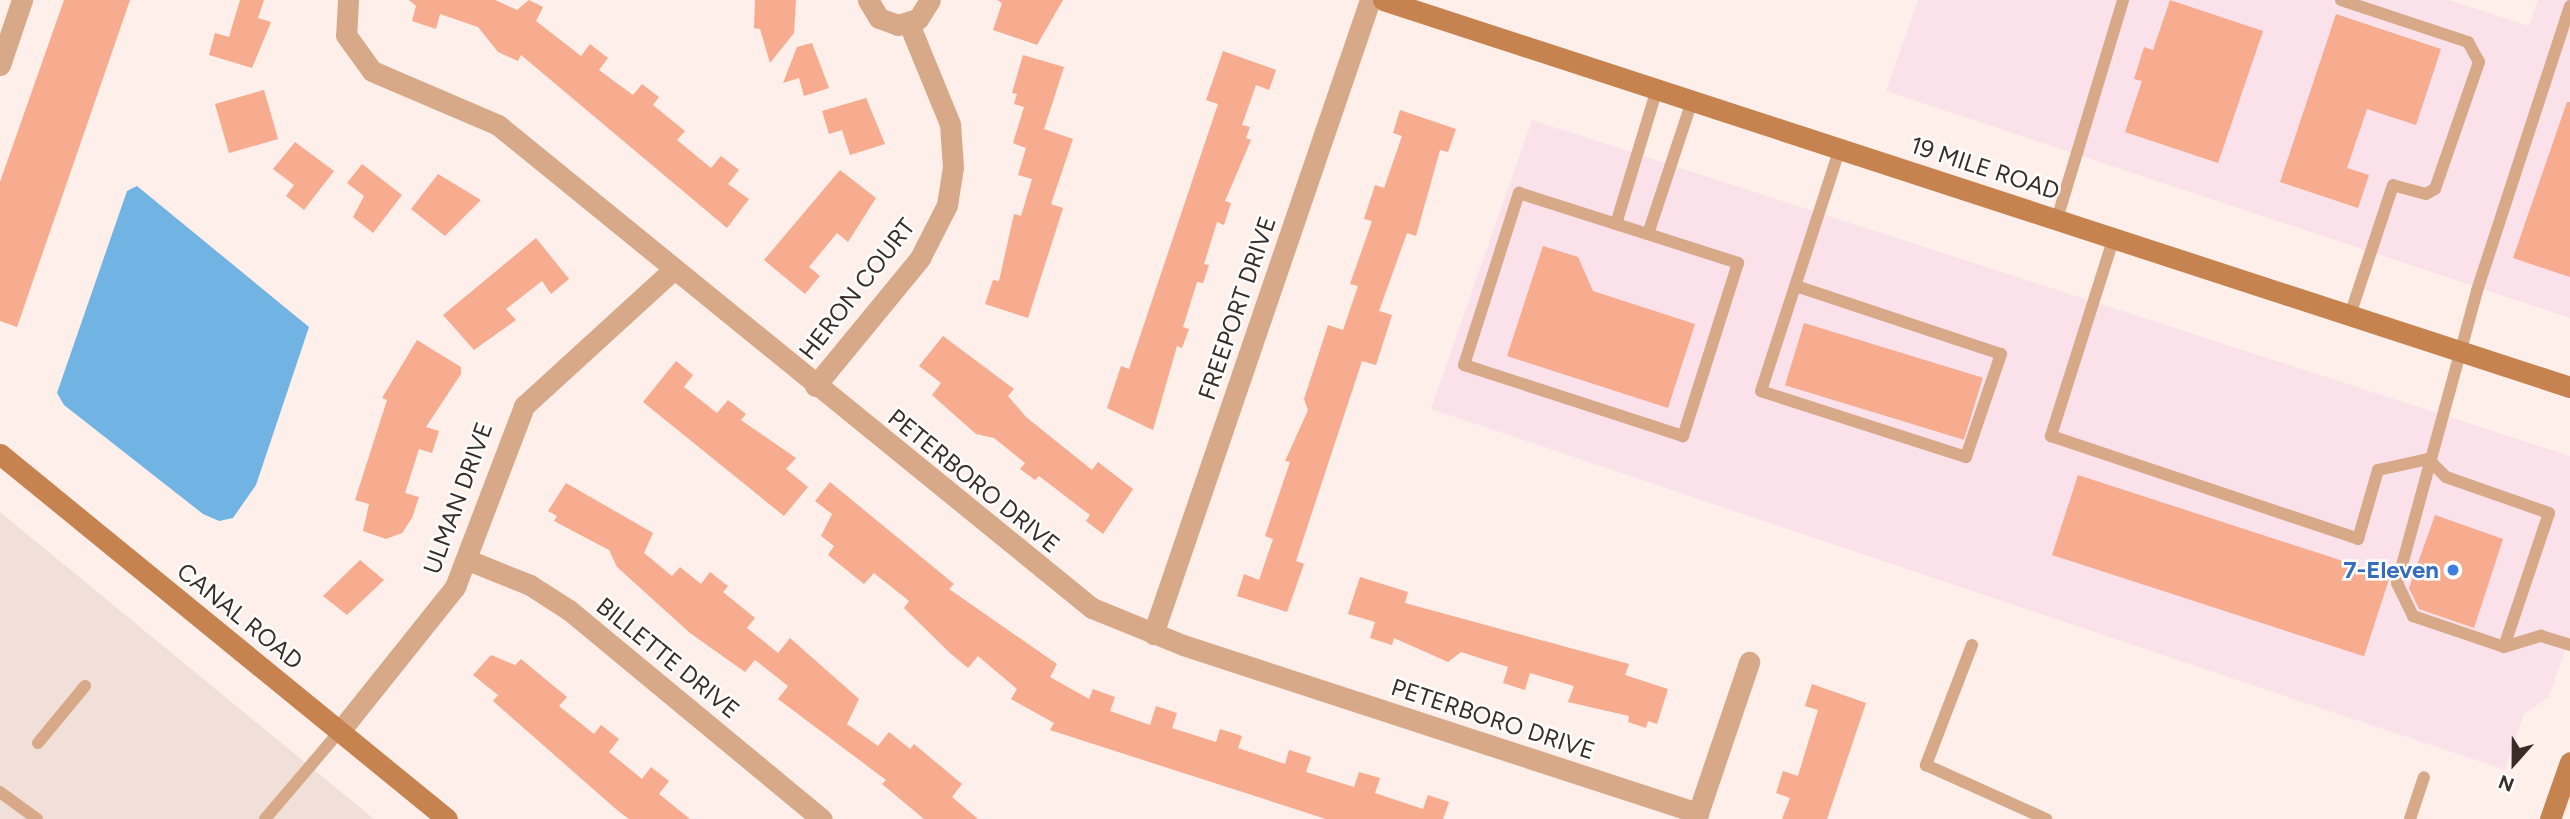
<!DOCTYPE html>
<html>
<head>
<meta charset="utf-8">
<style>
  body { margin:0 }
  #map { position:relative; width:2570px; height:819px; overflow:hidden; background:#feefea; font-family:Figtree,sans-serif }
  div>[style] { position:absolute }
  .commercial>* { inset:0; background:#fae1ea }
  .built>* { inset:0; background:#f1e0d9 }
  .water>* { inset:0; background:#71b4e4 }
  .building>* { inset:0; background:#f7ab8f; transform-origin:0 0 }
  .lane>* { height:12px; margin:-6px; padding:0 6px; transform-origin:6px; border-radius:6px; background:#d7a988 }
  .street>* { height:21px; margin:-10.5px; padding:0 10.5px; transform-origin:10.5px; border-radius:10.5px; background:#d7a988 }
  .secondary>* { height:21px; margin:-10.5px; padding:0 10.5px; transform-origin:10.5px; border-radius:10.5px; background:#c7834f }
  .dots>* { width:19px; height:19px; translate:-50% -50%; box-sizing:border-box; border:4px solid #fff; border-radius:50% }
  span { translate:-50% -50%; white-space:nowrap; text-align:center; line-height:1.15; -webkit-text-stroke:5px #fff; paint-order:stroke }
  .street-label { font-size:24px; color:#3a2d28 }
  .shop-label { font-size:24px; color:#366cbe; font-weight:700 }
  .right { translate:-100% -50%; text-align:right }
  .north { position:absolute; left:2479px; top:728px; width:70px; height:70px; -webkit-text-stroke:5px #fff; paint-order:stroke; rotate:201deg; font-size:19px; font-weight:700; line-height:28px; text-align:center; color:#3a2d28 }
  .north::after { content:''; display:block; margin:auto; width:24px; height:32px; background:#3a2d28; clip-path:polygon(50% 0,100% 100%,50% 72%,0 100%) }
</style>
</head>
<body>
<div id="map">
  <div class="commercial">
    <i style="clip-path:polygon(1918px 0,2449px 0,2529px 26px,2538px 0,2570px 0,2570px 318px,1886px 91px)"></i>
    <i style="clip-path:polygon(1532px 120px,2570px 456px,2570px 635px,2549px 697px,2524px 714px,2505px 770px,1431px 409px)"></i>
  </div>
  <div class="built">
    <i style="clip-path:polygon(0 512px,374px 819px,0 819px)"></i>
  </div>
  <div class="water">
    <i style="clip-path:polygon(137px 186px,309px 327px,256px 485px,233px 518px,219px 521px,203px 514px,64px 405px,57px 393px,127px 191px)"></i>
  </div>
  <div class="building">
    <i style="clip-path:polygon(64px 0,130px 0,17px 327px,0 321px,0 182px)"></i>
    <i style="clip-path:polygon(240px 0,264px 0,258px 18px,271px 22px,252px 68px,209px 55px,215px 33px,229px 37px)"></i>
    <i style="clip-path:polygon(409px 0,495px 0,517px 10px,529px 0,543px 7px,536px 21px,581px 56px,590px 44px,608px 58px,599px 70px,633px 95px,642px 84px,659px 97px,653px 105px,685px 131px,677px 140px,711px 168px,721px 156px,739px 170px,728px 184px,749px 199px,727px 228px,521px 55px,518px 61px,498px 52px,478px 27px,440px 14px,436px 29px,412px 21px,416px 6px)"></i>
    <i style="clip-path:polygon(755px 0,796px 0,794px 33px,770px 63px,760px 29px,754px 28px)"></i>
    <i style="clip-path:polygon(997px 0,1063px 0,1037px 45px,993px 30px,1002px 3px)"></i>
    <i style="clip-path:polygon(2170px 0,2263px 31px,2218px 163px,2125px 132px,2142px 81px,2134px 79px,2144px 47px,2153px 50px)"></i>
    <i style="clip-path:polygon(2336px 14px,2441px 49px,2416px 125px,2367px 109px,2347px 168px,2369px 175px,2358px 208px,2280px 182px)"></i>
    <i style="clip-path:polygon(812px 43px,829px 88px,804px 96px,799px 78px,783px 83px,797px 47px)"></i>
    <i style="clip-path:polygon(1223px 51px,1276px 70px,1269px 90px,1256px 85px,1242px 125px,1250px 127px,1246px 138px,1251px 140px,1225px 201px,1231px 203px,1224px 225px,1217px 222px,1204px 264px,1209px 265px,1203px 283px,1197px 282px,1183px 327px,1189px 329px,1182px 348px,1177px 346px,1153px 430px,1107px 408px,1121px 366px,1129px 369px,1218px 104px,1206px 100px)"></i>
    <i style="clip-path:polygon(1023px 55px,1064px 67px,1044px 129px,1073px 139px,1051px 204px,1063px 208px,1028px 318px,985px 304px,993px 280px,999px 281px,1014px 214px,1021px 216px,1032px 179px,1018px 175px,1026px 148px,1013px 143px,1024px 107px,1014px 104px,1017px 94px,1012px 93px)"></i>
    <i style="left:264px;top:90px;width:51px;height:51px;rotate:74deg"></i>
    <i style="clip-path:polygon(866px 98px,885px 144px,850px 155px,842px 130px,829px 134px,822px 111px)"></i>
    <i style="clip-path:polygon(2567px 102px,2570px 102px,2570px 277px,2513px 258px)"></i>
    <i style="clip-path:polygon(1400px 110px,1456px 129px,1448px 152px,1440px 150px,1416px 236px,1407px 233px,1379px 311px,1392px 315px,1376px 365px,1362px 361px,1296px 561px,1304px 564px,1287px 612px,1237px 596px,1244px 574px,1259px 580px,1273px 539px,1265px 536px,1290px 462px,1285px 461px,1308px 410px,1304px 399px,1328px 325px,1343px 330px,1358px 286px,1350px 284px,1372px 221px,1364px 219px,1375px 185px,1384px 188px,1402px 136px,1393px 133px)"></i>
    <i style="clip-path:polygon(295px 142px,334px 171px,304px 210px,286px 196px,294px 185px,273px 169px)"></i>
    <i style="clip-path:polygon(362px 164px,402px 195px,373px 233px,353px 217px,364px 196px,347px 183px)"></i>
    <i style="clip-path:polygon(840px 170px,876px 198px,848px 242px,837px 233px,809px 267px,820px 276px,805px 294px,764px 260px)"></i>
    <i style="clip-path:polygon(438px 174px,481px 200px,445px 236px,411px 209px)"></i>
    <i style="clip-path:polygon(536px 238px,569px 279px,551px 294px,542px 281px,506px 309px,516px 320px,474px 350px,443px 315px)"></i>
    <i style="clip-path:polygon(1543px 246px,1578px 257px,1593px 291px,1695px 324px,1668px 408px,1507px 356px)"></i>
    <i style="left:1804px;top:323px;width:187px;height:65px;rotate:17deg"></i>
    <i style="clip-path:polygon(943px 336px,1014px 389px,1008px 396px,1026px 417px,1092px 470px,1098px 462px,1133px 489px,1103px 534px,1086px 521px,1090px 515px,1039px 476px,1035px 480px,1020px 469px,1025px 463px,994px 438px,976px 434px,932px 395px,941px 383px,919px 366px)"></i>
    <i style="clip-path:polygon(417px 340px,461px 367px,461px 374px,426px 427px,439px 431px,432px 453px,419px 449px,405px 493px,419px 497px,412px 518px,402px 533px,386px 539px,363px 531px,369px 504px,355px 500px,387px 400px,382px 398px)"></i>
    <i style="clip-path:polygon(676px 361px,693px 375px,684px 387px,717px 413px,728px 400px,746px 414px,741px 420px,796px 458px,786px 469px,808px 487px,784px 516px,643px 402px)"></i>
    <i style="left:2078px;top:475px;width:328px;height:84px;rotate:18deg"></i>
    <i style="clip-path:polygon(830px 482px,954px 584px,949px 589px,1057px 664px,1050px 677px,1089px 699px,1093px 689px,1115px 697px,1110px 711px,1150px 725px,1156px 706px,1177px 713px,1172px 728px,1216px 742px,1220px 729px,1242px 736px,1238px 748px,1285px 764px,1289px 750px,1311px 757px,1306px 772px,1354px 787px,1359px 772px,1380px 778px,1375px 793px,1423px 809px,1428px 795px,1449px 802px,1443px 819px,1326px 819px,1050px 730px,1054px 723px,1011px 699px,1017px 689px,978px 656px,968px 668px,950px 653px,904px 608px,909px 601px,874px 573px,864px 584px,828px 555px,834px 546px,821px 536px,832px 514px,815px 501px)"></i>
    <i style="clip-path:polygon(566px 483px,653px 533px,644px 553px,672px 576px,680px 567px,701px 584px,710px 572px,728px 586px,723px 592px,755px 618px,747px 628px,778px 653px,790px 638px,859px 699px,847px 724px,878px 746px,889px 732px,910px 749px,914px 744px,962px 784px,952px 797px,978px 819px,924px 819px,882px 784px,886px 780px,778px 699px,788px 686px,755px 660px,745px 672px,690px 633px,617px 567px,609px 550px,554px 521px,557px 516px,548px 511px)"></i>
    <i style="clip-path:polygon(2435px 515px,2503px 539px,2474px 628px,2419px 609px,2409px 588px)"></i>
    <i style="clip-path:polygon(360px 560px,384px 580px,347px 615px,323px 596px)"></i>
    <i style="clip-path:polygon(1360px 577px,1408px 592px,1405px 603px,1629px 664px,1625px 675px,1668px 689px,1657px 724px,1648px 721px,1646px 728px,1628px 722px,1629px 716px,1568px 702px,1574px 686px,1530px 673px,1525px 690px,1503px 683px,1508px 667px,1461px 652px,1448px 662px,1394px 638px,1392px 645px,1370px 638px,1375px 622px,1348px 614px)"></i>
    <i style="clip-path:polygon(491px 655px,515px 665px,521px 659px,567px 697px,559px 706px,594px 734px,601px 725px,619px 739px,609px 752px,642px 779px,651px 767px,669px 781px,659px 794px,690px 819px,629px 819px,617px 810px,493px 701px,498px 695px,473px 675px)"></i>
    <i style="clip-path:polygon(1812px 684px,1866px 703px,1827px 819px,1782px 819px,1790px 798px,1776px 793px,1783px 771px,1798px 776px,1818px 710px,1805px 706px)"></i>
  </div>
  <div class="lane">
    <i style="left:2341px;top:0;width:134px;rotate:18.3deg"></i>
    <i style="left:2468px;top:42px;width:23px;rotate:61deg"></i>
    <i style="left:2479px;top:62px;width:134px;rotate:109.1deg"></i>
    <i style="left:2435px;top:189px;width:10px;rotate:151deg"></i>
    <i style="left:2426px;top:194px;width:34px;rotate:-165deg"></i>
    <i style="left:2393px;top:185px;width:137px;rotate:108.3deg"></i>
    <i style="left:2570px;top:6px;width:300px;rotate:108.1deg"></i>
    <i style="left:2477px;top:291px;width:303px;rotate:105.3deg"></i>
    <i style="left:2397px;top:583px;width:37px;rotate:64deg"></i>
    <i style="left:2413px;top:616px;width:96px;rotate:18.8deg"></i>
    <i style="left:2504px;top:647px;width:39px;rotate:-17deg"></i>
    <i style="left:2541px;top:636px;width:30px;rotate:17deg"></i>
    <i style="left:1519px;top:193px;width:230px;rotate:17.7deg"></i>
    <i style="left:1738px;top:263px;width:182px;rotate:107.6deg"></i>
    <i style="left:1683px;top:436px;width:230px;rotate:-162deg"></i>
    <i style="left:1464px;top:365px;width:181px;rotate:-72.3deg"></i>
    <i style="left:2057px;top:219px;width:229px;rotate:-73.2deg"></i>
    <i style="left:1616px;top:224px;width:141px;rotate:-73.1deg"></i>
    <i style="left:1648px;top:234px;width:140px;rotate:-71.7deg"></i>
    <i style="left:2114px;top:237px;width:209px;rotate:107.6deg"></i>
    <i style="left:2051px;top:436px;width:324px;rotate:18.5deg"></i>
    <i style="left:2358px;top:539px;width:72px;rotate:-73.8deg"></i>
    <i style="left:2378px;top:470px;width:51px;rotate:-12.4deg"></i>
    <i style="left:2428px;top:459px;width:25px;rotate:45deg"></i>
    <i style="left:2446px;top:477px;width:109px;rotate:19.3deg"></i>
    <i style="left:2549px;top:513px;width:141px;rotate:108.6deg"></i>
    <i style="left:1796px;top:286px;width:216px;rotate:18.4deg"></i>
    <i style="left:2001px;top:354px;width:109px;rotate:108.8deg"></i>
    <i style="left:1966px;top:457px;width:215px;rotate:-162.2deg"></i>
    <i style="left:1761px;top:391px;width:256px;rotate:-72deg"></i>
    <i style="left:1972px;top:645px;width:129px;rotate:111deg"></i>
    <i style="left:1926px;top:765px;width:132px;rotate:24.2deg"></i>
    <i style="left:38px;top:743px;width:74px;rotate:-50.5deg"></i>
    <i style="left:0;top:792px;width:46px;rotate:36.1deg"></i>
    <i style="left:265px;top:819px;width:116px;rotate:-49.6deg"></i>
    <i style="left:2410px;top:819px;width:44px;rotate:-71.6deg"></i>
  </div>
  <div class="street">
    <i style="left:348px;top:0;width:35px;rotate:93deg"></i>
    <i style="left:346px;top:35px;width:44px;rotate:54.2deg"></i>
    <i style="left:372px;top:71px;width:137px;rotate:23.2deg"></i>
    <i style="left:498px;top:125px;width:766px;rotate:39.12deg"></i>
    <i style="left:1092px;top:608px;width:98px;rotate:22.1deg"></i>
    <i style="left:1183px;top:645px;width:542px;rotate:18.07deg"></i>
    <i style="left:868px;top:0;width:21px;rotate:59deg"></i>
    <i style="left:879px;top:18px;width:20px;rotate:20deg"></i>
    <i style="left:898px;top:25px;width:21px;rotate:-17deg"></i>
    <i style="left:918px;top:19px;width:22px;rotate:-58deg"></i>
    <i style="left:0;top:65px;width:69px;rotate:-71.3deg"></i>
    <i style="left:815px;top:386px;width:166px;rotate:-50.6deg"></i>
    <i style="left:920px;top:258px;width:59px;rotate:-63deg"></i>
    <i style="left:947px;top:205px;width:38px;rotate:-81deg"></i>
    <i style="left:953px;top:167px;width:43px;rotate:-94deg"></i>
    <i style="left:950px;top:124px;width:108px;rotate:-112.3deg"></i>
    <i style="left:468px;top:560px;width:67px;rotate:22deg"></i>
    <i style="left:530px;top:585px;width:46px;rotate:32.7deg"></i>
    <i style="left:569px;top:610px;width:328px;rotate:39.6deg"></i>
    <i style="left:1153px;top:634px;width:670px;rotate:-71.11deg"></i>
    <i style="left:340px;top:731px;width:184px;rotate:-51.4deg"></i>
    <i style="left:455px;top:587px;width:194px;rotate:-69.1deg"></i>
    <i style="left:524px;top:406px;width:202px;rotate:-42.4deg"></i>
    <i style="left:1696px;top:819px;width:166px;rotate:-71.3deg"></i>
  </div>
  <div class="secondary">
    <i style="left:1383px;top:0;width:1248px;rotate:18.06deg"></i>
    <i style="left:0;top:454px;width:577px;rotate:39.23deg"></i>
    <i style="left:2550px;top:819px;width:60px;rotate:-70.7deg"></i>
  </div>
  <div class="dots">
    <i style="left:2453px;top:570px;background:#3f7fe0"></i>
  </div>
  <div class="street-label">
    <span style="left:1985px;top:168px;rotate:18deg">19 MILE ROAD</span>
    <span style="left:857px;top:289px;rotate:-52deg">HERON COURT</span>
    <span style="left:1237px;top:308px;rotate:-71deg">FREEPORT DRIVE</span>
    <span style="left:974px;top:481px;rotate:39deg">PETERBORO DRIVE</span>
    <span style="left:458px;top:498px;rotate:-70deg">ULMAN DRIVE</span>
    <span style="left:240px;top:616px;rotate:39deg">CANAL ROAD</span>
    <span style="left:668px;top:658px;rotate:39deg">BILLETTE DRIVE</span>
    <span style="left:1493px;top:719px;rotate:18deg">PETERBORO DRIVE</span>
  </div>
  <div class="shop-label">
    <span class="right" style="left:2439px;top:570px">7-Eleven</span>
  </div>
  <div class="north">N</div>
</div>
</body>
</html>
